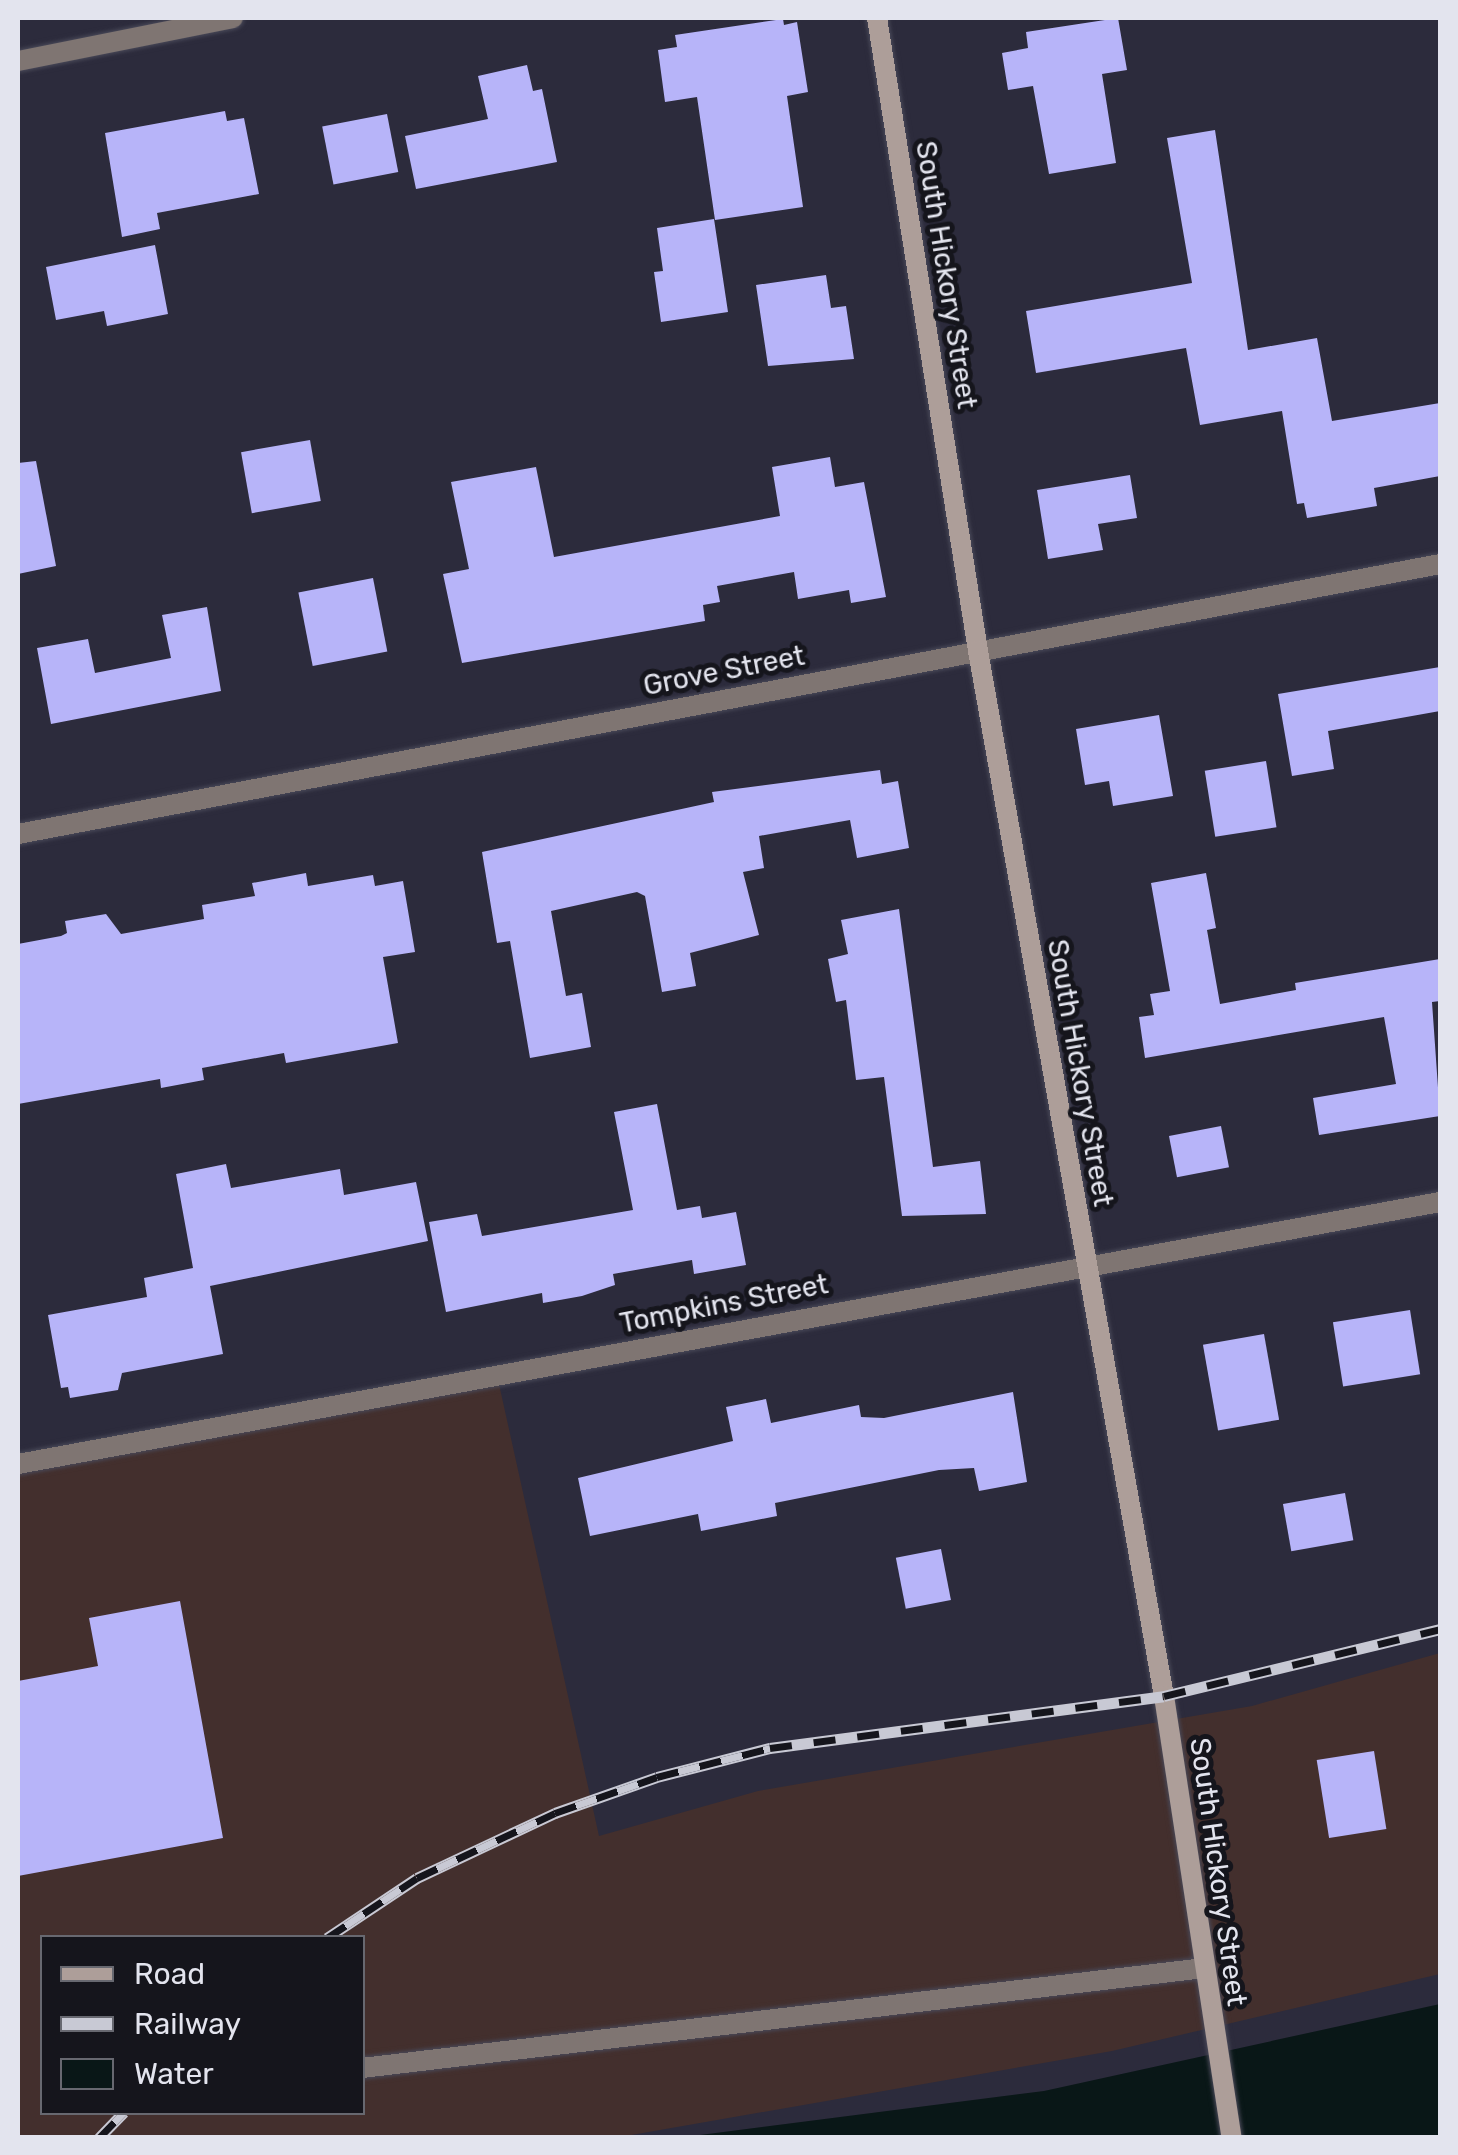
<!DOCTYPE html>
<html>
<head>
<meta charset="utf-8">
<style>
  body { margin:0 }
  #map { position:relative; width:1458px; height:2155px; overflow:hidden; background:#2c2b3c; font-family:Rubik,sans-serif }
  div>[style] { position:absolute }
  .industrial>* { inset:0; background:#432f2d }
  .water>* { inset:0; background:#091717 }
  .building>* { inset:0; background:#b7b4f9; transform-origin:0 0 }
  .roads { filter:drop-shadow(0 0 2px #494958) drop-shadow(0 0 2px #494958) }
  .lane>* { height:20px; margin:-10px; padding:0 10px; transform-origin:10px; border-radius:10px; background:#7f7572 }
  .street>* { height:20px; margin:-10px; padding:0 10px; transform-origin:10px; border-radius:10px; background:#7f7572 }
  .secondary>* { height:20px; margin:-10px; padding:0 10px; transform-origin:10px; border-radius:10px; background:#ad9e99 }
  .rail>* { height:11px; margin-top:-5.5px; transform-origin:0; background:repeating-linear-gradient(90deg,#15151c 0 22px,#c8c9d4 0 44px); box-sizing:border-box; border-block:2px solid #c8c9d4 }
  span { translate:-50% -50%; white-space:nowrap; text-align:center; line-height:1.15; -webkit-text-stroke:10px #15151c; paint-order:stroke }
  .street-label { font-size:28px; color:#e3e4ee }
  .frame { position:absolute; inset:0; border:20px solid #e3e4ee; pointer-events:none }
  .legend { position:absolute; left:40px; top:1935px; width:325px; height:180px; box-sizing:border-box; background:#15151c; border:2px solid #676870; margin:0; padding:12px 18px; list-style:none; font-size:30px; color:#e3e4ee }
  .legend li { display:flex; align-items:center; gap:20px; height:50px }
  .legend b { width:50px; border:2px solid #676870 }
</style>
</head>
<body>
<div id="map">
  <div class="industrial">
    <i style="clip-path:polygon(evenodd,497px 1375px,599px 1836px,758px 1791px,1252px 1706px,1440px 1653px,1440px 1974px,1112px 2051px,620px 2137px,18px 2138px,18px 1464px,497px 1375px,42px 1938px,362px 1938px,362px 2112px,42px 2112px,42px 1938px)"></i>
  </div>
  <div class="water">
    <i style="clip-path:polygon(1440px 2004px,1440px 2137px,677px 2138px,1044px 2091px)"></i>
  </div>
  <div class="building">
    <i style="clip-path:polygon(1118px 18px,1127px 70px,1102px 74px,1116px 163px,1049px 174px,1033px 86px,1008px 90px,1002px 53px,1028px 48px,1026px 32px)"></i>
    <i style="clip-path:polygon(783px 19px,784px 25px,797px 22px,808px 92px,787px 96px,803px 207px,715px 220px,697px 97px,665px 102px,658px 50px,677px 47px,675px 35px)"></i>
    <i style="clip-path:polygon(527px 65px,533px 91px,542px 89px,557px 162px,416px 189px,405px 136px,488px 119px,478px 76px)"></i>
    <i style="clip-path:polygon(225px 111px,227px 121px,244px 118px,259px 194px,157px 213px,160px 229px,122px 237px,105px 133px)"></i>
    <i style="left:387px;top:114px;width:59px;height:66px;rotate:79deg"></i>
    <i style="clip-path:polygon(1215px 130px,1248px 350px,1317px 338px,1332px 421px,1440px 403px,1440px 476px,1374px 488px,1377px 506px,1307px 518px,1304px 503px,1297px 504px,1282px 411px,1200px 425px,1186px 348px,1036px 373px,1026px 311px,1192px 283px,1167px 138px)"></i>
    <i style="clip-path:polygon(714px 219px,728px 312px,661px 322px,654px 272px,663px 271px,657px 228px)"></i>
    <i style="clip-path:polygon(155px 245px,168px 314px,107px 326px,104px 311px,56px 320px,46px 267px)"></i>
    <i style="clip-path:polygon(826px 275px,831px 308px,846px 306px,854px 359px,768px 366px,756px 285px)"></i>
    <i style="left:310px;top:440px;width:62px;height:70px;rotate:80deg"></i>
    <i style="clip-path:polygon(830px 457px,835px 487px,864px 482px,886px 597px,851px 603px,849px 590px,798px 599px,794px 572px,717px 586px,720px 602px,703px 605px,705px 621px,462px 663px,443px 574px,469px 569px,451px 482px,536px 467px,554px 557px,780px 516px,772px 467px)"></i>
    <i style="clip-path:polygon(36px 461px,56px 566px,18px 574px,18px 463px)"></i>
    <i style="clip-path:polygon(1130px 475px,1137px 518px,1098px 524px,1103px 550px,1048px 559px,1037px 490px)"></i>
    <i style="left:373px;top:578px;width:75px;height:76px;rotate:79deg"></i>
    <i style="clip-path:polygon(207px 607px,221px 691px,51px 724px,37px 648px,88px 639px,95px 673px,171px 658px,162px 615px)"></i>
    <i style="clip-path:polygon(1440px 667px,1440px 711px,1328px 731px,1334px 769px,1292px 776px,1278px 694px)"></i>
    <i style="clip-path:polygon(1159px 715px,1173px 796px,1113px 806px,1109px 781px,1085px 785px,1076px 729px)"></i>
    <i style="left:1266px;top:761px;width:67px;height:62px;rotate:81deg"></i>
    <i style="clip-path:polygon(880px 770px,882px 784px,898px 781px,909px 848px,857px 858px,850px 820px,759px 836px,764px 868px,743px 872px,759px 935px,690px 953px,696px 986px,662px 992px,645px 896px,637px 892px,551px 911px,566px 996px,582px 993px,591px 1047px,530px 1058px,510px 941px,497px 943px,482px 852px,714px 802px,712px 792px)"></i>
    <i style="clip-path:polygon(306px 873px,308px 886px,373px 875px,375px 886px,403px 881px,415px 952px,383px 957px,398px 1043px,286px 1063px,284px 1053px,202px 1068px,204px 1080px,161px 1088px,160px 1079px,18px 1104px,18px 944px,61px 936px,67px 933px,65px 921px,106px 914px,121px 934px,204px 919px,202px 905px,255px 896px,252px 883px)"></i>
    <i style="clip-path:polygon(1206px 873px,1216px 928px,1207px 930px,1220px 1004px,1296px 990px,1295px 983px,1440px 959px,1440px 1001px,1432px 1002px,1440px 1116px,1319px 1135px,1313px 1098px,1396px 1084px,1384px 1017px,1145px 1058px,1139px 1017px,1154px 1015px,1150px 994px,1170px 991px,1151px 883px)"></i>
    <i style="clip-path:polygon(899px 909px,933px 1167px,980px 1161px,986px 1214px,902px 1216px,884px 1077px,856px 1080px,846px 1000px,836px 1002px,828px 959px,848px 954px,841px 920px)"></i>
    <i style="clip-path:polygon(657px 1104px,677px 1210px,700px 1206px,702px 1218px,736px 1212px,746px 1265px,694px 1274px,692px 1260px,613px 1274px,615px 1285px,582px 1296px,543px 1303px,542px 1293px,446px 1312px,429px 1222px,477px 1214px,482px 1236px,633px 1210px,614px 1112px)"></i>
    <i style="left:1221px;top:1126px;width:42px;height:53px;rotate:79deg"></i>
    <i style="clip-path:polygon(226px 1164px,231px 1188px,340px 1169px,344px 1195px,416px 1182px,428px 1241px,210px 1286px,223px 1354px,122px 1373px,118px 1390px,70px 1398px,68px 1387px,61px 1388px,48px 1315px,147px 1297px,144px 1278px,193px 1268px,176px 1174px)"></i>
    <i style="left:1410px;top:1310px;width:65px;height:78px;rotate:81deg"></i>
    <i style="left:1264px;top:1334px;width:87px;height:62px;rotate:80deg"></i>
    <i style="clip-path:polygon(1013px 1392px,1027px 1482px,979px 1491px,974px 1468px,939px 1470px,775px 1503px,777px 1516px,701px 1531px,698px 1514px,590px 1536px,578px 1478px,733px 1441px,726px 1407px,766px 1399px,771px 1423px,859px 1405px,861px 1417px,884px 1418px)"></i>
    <i style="left:1345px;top:1493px;width:48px;height:63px;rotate:80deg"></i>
    <i style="left:941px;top:1549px;width:52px;height:46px;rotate:79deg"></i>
    <i style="clip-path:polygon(180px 1601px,223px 1838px,18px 1876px,18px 1681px,98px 1666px,89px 1618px)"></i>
    <i style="left:1374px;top:1751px;width:79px;height:58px;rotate:81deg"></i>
  </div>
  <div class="roads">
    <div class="lane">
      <i style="left:362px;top:2068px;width:848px;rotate:-6.77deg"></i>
    </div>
    <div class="street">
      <i style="left:18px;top:61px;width:219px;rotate:-11.3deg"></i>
      <i style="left:18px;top:834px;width:1447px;rotate:-10.75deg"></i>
      <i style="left:18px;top:1464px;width:1446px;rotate:-10.44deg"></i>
    </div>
    <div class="secondary">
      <i style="left:877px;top:18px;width:641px;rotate:80.93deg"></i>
      <i style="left:978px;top:651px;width:1061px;rotate:79.91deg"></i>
      <i style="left:1164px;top:1696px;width:447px;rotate:81.3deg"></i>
    </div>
  </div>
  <div class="rail">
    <i style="left:327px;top:1938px;width:108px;rotate:-33.7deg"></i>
    <i style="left:417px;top:1878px;width:153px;rotate:-25.2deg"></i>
    <i style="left:555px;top:1813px;width:108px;rotate:-19.4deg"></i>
    <i style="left:657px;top:1777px;width:117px;rotate:-14.4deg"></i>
    <i style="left:770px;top:1748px;width:397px;rotate:-7.5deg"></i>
    <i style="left:1164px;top:1696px;width:284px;rotate:-13.6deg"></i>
    <i style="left:99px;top:2138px;width:36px;rotate:-46deg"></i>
  </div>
  <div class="street-label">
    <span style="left:946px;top:275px;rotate:81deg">South Hickory Street</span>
    <span style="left:724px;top:671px;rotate:-11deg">Grove Street</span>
    <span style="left:1080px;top:1073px;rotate:80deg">South Hickory Street</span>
    <span style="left:724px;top:1304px;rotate:-11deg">Tompkins Street</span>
    <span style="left:1218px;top:1872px;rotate:82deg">South Hickory Street</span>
  </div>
  <div class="frame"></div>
  <ul class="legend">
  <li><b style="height:12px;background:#ad9e99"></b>Road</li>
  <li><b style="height:12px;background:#c8c9d4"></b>Railway</li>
  <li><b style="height:28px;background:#091717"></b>Water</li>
  </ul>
</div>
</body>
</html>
